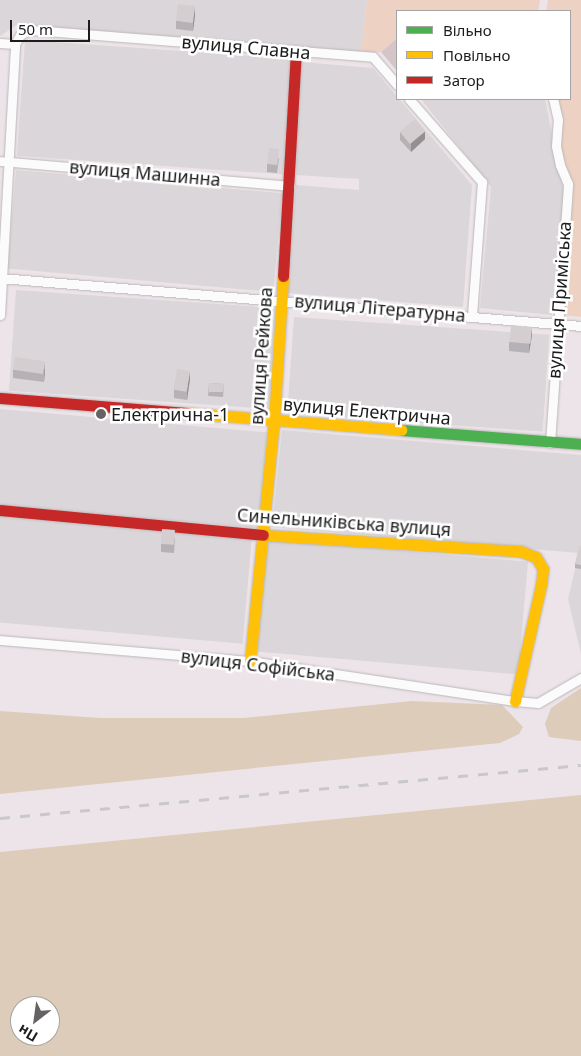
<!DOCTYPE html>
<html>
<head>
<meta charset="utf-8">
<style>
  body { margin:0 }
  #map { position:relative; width:581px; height:1056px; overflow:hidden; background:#ece4e8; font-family:"Noto Sans",sans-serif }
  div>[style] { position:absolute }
  .residential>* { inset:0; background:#dbd6d9; transform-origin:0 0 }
  .construction>* { inset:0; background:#d6c5c8 }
  .grass>* { inset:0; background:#edd1c2 }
  .forest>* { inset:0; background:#ddccb9 }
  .roads { filter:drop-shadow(0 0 1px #bbb7b9) drop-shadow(0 0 1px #bbb7b9) }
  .street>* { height:9px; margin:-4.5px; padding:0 4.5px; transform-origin:4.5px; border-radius:4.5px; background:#fcfbfc }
  .fast>* { height:11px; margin:-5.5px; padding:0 5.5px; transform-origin:5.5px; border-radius:5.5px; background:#4caf50 }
  .slow>* { height:11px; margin:-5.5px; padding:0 5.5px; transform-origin:5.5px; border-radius:5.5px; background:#ffc107 }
  .jam>* { height:11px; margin:-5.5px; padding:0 5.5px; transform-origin:5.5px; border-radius:5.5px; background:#c62828 }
  .rail>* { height:3px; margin-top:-1.5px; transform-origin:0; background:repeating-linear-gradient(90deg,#c9c8c9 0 10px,transparent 0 20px) }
  .wall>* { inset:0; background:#b6b1b4; transform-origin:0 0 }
  .shaded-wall>* { inset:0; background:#949092 }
  .building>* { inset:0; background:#d4ced1; transform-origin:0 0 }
  .dots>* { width:14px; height:14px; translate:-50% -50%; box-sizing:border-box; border:2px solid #fff; border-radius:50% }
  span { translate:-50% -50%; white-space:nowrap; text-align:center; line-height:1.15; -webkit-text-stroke:5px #fff; paint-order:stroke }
  .street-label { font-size:18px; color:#1c1c1c }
  .poi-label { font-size:18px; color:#1c1c1c }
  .left { translate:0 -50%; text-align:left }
  .legend { position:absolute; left:396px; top:10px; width:175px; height:90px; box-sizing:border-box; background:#fff; border:1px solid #a4a4a4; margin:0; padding:6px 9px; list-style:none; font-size:15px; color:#1c1c1c }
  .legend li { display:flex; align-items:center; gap:10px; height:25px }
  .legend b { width:25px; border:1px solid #a4a4a4 }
  .north { position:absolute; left:10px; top:996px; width:50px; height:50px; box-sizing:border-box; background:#fff; border:1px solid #a4a4a4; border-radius:50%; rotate:210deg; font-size:14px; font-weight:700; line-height:20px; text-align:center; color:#1c1c1c }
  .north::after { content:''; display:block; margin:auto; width:18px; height:22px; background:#656263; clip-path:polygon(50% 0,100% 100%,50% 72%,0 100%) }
  .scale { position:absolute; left:10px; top:20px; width:80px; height:22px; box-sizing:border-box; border:2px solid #1c1c1c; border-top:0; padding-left:6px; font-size:15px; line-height:18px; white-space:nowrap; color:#1c1c1c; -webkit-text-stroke:4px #fff; paint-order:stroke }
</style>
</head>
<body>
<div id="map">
  <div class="residential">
    <i style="clip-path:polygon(0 0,367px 0,361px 53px,18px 24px,0 36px)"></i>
    <i style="left:25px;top:40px;width:267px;height:116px;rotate:4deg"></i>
    <i style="clip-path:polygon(301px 62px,373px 68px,472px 185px,463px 307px,288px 293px,296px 185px,359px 190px,359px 179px,296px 175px)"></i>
    <i style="clip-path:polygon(421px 99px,545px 99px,564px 193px,552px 315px,480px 308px,491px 187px)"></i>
    <i style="left:16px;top:170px;width:267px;height:99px;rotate:5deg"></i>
    <i style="left:16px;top:290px;width:260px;height:101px;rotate:4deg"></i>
    <i style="left:294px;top:317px;width:256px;height:97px;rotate:4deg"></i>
    <i style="left:0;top:409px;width:268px;height:96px;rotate:5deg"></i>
    <i style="clip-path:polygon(282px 430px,581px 455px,581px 654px,568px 599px,579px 553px,272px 527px)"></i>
    <i style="left:0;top:514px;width:253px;height:108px;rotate:5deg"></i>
    <i style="left:267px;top:539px;width:262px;height:113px;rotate:5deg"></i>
  </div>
  <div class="construction">
    <i style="clip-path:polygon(397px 38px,397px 71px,381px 52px)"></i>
  </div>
  <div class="grass">
    <i style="clip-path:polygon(367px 0,540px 0,538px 11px,397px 11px,397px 38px,381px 52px,361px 53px)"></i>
    <i style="clip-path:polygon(548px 0,581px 0,581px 317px,563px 315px,572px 180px,560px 151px,563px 118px,557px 99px,570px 99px,570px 11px,546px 11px)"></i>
  </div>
  <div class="forest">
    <i style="clip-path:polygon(581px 688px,581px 741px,549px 737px,545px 724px,551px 708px)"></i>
    <i style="clip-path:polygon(412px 701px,502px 705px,523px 727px,519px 734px,500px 743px,0 794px,0 711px,100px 718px,244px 718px)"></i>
    <i style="clip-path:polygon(evenodd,581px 795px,581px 1056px,0 1056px,0 852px,581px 795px,20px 1006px,50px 1006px,50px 1036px,20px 1036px,20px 1006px)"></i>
  </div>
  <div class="roads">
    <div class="street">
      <i style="left:0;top:43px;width:15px;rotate:4deg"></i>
      <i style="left:15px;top:44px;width:10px;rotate:-61deg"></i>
      <i style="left:20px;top:35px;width:10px;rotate:-29deg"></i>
      <i style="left:29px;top:30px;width:17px;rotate:3deg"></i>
      <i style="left:46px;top:31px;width:328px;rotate:4.5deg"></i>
      <i style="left:373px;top:57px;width:37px;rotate:49deg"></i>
      <i style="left:409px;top:99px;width:111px;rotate:48.7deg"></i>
      <i style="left:482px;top:182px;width:133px;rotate:94.3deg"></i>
      <i style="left:0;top:161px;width:291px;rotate:4.9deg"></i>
      <i style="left:0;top:278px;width:583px;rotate:4.72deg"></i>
      <i style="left:0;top:315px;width:271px;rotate:-86.8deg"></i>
      <i style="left:550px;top:443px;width:260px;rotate:-86deg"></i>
      <i style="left:568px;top:184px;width:21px;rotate:-113deg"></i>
      <i style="left:560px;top:165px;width:19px;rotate:-102deg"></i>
      <i style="left:556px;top:146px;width:26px;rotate:-86deg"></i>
      <i style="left:558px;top:120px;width:22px;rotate:-103deg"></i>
      <i style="left:0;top:640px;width:251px;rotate:4.8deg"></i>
      <i style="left:250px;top:661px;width:268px;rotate:8.6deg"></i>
      <i style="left:515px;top:701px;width:23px;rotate:5deg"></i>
      <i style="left:538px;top:703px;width:50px;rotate:-30.2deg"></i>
    </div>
    <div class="fast">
      <i style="left:401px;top:430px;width:181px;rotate:4.4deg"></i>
    </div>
    <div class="slow">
      <i style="left:187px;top:413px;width:215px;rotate:4.5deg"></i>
      <i style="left:263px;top:535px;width:257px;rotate:3.6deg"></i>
      <i style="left:520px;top:551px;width:17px;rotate:21deg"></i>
      <i style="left:536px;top:557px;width:14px;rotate:60deg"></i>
      <i style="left:543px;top:569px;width:16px;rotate:97deg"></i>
      <i style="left:541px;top:585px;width:119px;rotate:102.6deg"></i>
      <i style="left:250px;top:661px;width:241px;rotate:-84.3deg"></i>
      <i style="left:274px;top:421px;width:145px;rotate:-86.4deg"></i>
    </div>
    <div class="jam">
      <i style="left:283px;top:276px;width:223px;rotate:-86.7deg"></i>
      <i style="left:0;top:398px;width:188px;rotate:4.6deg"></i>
      <i style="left:0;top:510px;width:264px;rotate:5.4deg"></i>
    </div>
  </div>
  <div class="rail">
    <i style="left:0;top:818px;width:583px;rotate:-5.21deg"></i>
  </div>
  <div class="wall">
    <i style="clip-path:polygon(195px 15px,193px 31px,176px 29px,176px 21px)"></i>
    <i style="clip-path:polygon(400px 132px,425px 139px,411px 152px,400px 140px)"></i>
    <i style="clip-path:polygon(279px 158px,277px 173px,267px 172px,267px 164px)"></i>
    <i style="clip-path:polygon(532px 335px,529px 353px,509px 351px,509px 342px)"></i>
    <i style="clip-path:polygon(45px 369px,44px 382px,13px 378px,13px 370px)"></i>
    <i style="clip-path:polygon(190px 379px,187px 400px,174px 398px,174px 390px)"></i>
    <i style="left:209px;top:383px;width:15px;height:13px;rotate:4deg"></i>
    <i style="clip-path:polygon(175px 538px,174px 553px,161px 552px,161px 544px)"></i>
    <i style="clip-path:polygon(581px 546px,581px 569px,575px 568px,575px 564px)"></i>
  </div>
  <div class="shaded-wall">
    <i style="clip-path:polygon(195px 6px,195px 15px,193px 31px,193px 23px)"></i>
    <i style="clip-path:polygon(425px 131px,425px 139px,411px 152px,411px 143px)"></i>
    <i style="clip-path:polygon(532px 327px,532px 335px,529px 353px,529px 345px)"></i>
    <i style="clip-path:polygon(45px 361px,45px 369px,44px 382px,44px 374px)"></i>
    <i style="clip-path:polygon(190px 371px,190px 379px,187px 400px,187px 392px)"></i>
  </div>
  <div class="building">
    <i style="left:178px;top:4px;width:17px;height:17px;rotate:7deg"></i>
    <i style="left:415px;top:119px;width:16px;height:20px;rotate:50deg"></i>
    <i style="left:269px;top:148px;width:10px;height:16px;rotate:6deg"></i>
    <i style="left:511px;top:325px;width:21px;height:17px;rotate:5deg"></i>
    <i style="left:15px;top:357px;width:30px;height:13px;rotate:8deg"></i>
    <i style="left:177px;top:369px;width:13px;height:21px;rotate:9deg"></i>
    <i style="clip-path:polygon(209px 383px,224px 384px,223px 392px,209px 392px)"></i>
    <i style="left:162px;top:529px;width:13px;height:15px;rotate:4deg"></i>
    <i style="clip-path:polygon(579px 546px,581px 546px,581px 565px,575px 564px)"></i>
  </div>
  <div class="dots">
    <i style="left:101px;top:414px;background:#656263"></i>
  </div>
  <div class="street-label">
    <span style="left:246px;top:47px;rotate:5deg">вулиця Славна</span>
    <span style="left:145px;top:173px;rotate:5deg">вулиця Машинна</span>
    <span style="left:559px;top:300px;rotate:-86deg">вулиця Приміська</span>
    <span style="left:380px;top:308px;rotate:5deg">вулиця Літературна</span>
    <span style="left:261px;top:356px;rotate:-86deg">вулиця Рейкова</span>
    <span style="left:367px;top:411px;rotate:5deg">вулиця Електрична</span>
    <span style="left:344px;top:522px;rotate:4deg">Синельниківська вулиця</span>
    <span style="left:258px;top:665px;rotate:7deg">вулиця Софійська</span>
  </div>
  <div class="poi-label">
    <span class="left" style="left:111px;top:414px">Електрична-1</span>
  </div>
  <ul class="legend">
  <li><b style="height:6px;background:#4caf50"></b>Вільно</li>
  <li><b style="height:6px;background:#ffc107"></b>Повільно</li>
  <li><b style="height:6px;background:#c62828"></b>Затор</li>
  </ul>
  <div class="north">Пн</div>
  <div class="scale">50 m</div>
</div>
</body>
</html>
